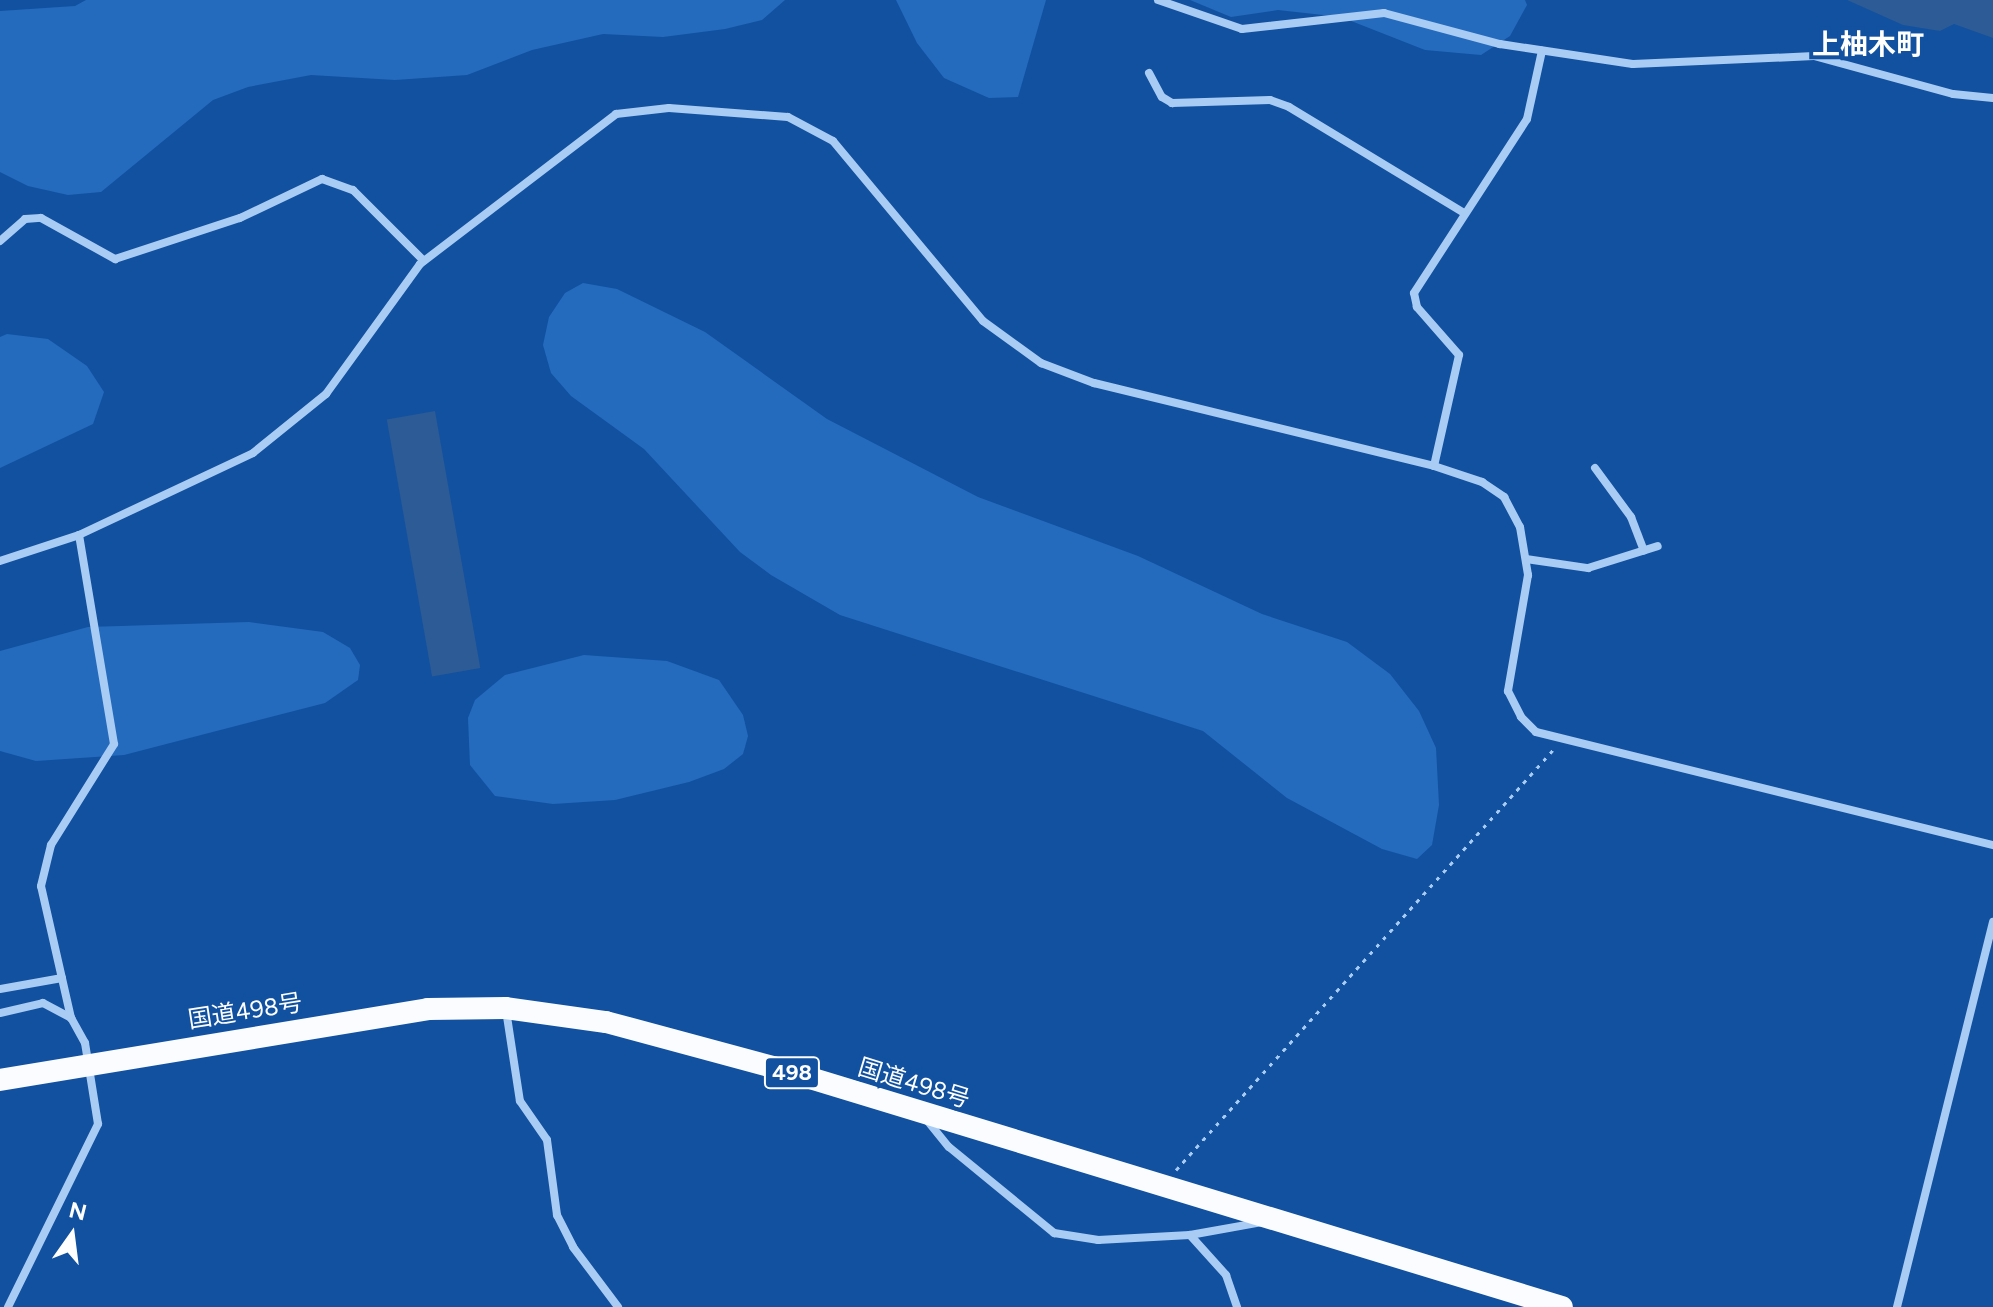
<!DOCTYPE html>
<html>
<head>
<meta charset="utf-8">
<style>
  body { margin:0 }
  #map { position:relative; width:1993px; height:1307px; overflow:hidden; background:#1151a0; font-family:Figtree,"Noto Sans JP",sans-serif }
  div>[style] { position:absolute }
  .green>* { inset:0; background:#246bbe }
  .water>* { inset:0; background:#2c5b95; transform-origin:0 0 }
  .path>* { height:3px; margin-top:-1.5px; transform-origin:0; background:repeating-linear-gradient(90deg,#a9ccf5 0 4px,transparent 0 10px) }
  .minor>* { height:8px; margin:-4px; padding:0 4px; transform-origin:4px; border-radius:4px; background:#a9ccf5 }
  .trunk>* { height:22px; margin:-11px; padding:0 11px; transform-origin:11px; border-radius:11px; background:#fbfcff }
  span { translate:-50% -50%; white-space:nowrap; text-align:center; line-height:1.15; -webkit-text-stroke:8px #1151a0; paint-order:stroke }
  .shield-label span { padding:2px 6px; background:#1151a0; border:2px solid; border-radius:6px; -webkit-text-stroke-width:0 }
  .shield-label { font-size:22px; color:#fff; font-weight:700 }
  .street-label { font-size:24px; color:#fff }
  .quarter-label { font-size:28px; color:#fff; font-weight:700 }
  .north { position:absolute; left:32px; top:1195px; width:80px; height:80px; -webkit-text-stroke:6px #1151a0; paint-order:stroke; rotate:14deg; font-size:22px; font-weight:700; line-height:32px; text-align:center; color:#fff }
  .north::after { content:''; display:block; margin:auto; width:28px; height:36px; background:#fff; clip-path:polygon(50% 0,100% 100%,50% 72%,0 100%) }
</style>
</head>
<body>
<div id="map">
  <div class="green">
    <i style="clip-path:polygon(86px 0,785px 0,762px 20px,725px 29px,663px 37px,603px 34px,532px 50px,467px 75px,395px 80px,311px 75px,248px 87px,213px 100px,101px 192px,68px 195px,28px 186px,0 172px,0 11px,75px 6px)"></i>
    <i style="clip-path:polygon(896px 0,1046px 0,1018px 97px,989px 98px,944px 78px,917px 43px)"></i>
    <i style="clip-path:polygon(1190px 0,1525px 0,1527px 5px,1510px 36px,1481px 55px,1425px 50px,1341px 17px,1278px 10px,1231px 17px)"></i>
    <i style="clip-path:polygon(583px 283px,617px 289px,705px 332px,827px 419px,978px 497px,1138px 556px,1262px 614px,1347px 642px,1390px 674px,1419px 711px,1436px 748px,1439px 805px,1432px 845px,1417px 859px,1382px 849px,1287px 798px,1203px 731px,840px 615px,771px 575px,740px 552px,644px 449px,571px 396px,551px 373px,543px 345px,549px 317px,565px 293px)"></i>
    <i style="clip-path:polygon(7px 334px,48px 339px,87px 366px,104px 392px,93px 424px,0 468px,0 337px)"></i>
    <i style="clip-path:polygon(249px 622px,323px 632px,350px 648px,360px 665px,358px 680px,325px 703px,124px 755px,36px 761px,0 751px,0 651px,88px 627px)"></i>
    <i style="clip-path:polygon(584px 655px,667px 661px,719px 680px,743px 715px,748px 736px,743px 754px,724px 769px,689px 782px,615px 800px,553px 804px,495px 796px,470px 765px,468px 718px,475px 700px,505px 675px)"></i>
  </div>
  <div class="water">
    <i style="clip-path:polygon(1847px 0,1993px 0,1993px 38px,1954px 24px,1940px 31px,1903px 25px)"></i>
    <i style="left:435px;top:411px;width:261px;height:49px;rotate:80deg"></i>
  </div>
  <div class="path">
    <i style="left:1176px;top:1170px;width:564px;rotate:-48.09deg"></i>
  </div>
  <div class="minor">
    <i style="left:1158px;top:0;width:89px;rotate:19deg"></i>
    <i style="left:1242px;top:29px;width:143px;rotate:-6.4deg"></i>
    <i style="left:1384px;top:13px;width:120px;rotate:15deg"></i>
    <i style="left:1500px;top:44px;width:134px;rotate:8.6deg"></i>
    <i style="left:1633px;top:64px;width:181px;rotate:-2.5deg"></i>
    <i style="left:1814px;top:56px;width:144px;rotate:15.3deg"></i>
    <i style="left:1953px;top:94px;width:40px;rotate:5.7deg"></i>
    <i style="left:1149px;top:73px;width:27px;rotate:62deg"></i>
    <i style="left:1162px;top:97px;width:12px;rotate:31deg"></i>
    <i style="left:1172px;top:103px;width:98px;rotate:-1.8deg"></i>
    <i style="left:1270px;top:100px;width:20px;rotate:20deg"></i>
    <i style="left:1289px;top:107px;width:205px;rotate:31.2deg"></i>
    <i style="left:0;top:241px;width:33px;rotate:-41deg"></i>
    <i style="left:25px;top:219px;width:16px;rotate:-4deg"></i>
    <i style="left:41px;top:218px;width:85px;rotate:29deg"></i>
    <i style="left:115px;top:259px;width:132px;rotate:-18.2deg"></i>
    <i style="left:240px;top:218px;width:91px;rotate:-25.4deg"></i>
    <i style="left:322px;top:179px;width:33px;rotate:20deg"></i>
    <i style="left:353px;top:190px;width:100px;rotate:45deg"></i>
    <i style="left:1434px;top:466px;width:114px;rotate:-77.3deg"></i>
    <i style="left:1459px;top:355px;width:64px;rotate:-131.2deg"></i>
    <i style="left:1417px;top:307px;width:14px;rotate:-102deg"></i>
    <i style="left:1414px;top:293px;width:207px;rotate:-57deg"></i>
    <i style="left:1527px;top:119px;width:70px;rotate:-77.6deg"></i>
    <i style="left:1595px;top:468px;width:61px;rotate:53.7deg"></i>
    <i style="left:1631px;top:517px;width:36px;rotate:69deg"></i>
    <i style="left:1526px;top:559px;width:63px;rotate:8.3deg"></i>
    <i style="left:1588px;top:568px;width:73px;rotate:-17.4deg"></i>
    <i style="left:0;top:561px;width:83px;rotate:-18.2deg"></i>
    <i style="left:79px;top:535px;width:192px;rotate:-25.2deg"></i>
    <i style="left:253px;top:453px;width:94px;rotate:-38.9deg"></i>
    <i style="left:326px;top:394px;width:160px;rotate:-54.1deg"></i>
    <i style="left:420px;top:264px;width:247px;rotate:-37.4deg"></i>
    <i style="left:616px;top:114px;width:53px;rotate:-6.5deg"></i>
    <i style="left:669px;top:108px;width:119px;rotate:4.3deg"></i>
    <i style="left:788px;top:117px;width:51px;rotate:28.1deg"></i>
    <i style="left:833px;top:141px;width:234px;rotate:50.2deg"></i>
    <i style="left:983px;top:321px;width:72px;rotate:35.9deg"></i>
    <i style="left:1041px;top:363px;width:57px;rotate:20.7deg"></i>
    <i style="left:1094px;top:383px;width:350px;rotate:13.7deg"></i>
    <i style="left:1434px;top:466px;width:51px;rotate:18.4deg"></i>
    <i style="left:1482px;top:482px;width:27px;rotate:34deg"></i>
    <i style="left:1504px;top:497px;width:34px;rotate:62deg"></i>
    <i style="left:1520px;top:527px;width:49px;rotate:80.5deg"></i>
    <i style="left:1528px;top:575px;width:118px;rotate:99.8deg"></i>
    <i style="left:1508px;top:691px;width:29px;rotate:63deg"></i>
    <i style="left:1521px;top:717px;width:21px;rotate:45deg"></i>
    <i style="left:1536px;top:732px;width:471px;rotate:13.9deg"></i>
    <i style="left:0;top:989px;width:63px;rotate:-10.1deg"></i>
    <i style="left:506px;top:1010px;width:92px;rotate:81.3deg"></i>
    <i style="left:520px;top:1101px;width:47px;rotate:55.3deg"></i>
    <i style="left:547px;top:1140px;width:76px;rotate:82.4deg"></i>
    <i style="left:557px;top:1215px;width:36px;rotate:63deg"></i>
    <i style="left:573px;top:1247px;width:75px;rotate:53.1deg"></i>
    <i style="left:0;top:1013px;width:44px;rotate:-13.1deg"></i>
    <i style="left:43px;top:1003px;width:32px;rotate:28deg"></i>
    <i style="left:926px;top:1119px;width:36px;rotate:51deg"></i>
    <i style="left:949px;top:1147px;width:136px;rotate:39.3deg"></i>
    <i style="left:1054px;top:1233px;width:45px;rotate:9deg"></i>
    <i style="left:1098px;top:1240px;width:92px;rotate:-3.1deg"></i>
    <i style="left:1190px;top:1235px;width:73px;rotate:-10.2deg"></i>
    <i style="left:1190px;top:1235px;width:54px;rotate:48deg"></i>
    <i style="left:1226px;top:1275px;width:34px;rotate:71deg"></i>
    <i style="left:8px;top:1307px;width:204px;rotate:-63.8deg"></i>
    <i style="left:98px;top:1124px;width:82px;rotate:-99.1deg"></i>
    <i style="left:85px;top:1043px;width:29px;rotate:-119deg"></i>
    <i style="left:71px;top:1018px;width:135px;rotate:-102.8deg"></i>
    <i style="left:41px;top:886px;width:42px;rotate:-76.3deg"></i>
    <i style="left:51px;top:845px;width:119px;rotate:-58deg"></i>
    <i style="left:114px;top:744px;width:212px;rotate:-99.5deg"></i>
    <i style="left:1897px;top:1307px;width:397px;rotate:-76deg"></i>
  </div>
  <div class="trunk">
    <i style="left:0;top:1080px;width:434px;rotate:-9.4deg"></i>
    <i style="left:428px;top:1009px;width:78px;rotate:-0.7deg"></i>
    <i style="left:506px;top:1008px;width:101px;rotate:8deg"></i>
    <i style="left:606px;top:1022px;width:188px;rotate:15.1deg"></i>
    <i style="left:787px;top:1071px;width:810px;rotate:16.94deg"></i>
  </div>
  <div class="shield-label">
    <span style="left:792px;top:1073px">498</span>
  </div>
  <div class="street-label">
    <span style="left:245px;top:1011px;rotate:-9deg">国道498号</span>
    <span style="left:914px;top:1083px;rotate:17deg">国道498号</span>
  </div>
  <div class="quarter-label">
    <span style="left:1868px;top:44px">上柚木町</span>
  </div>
  <div class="north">N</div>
</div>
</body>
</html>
